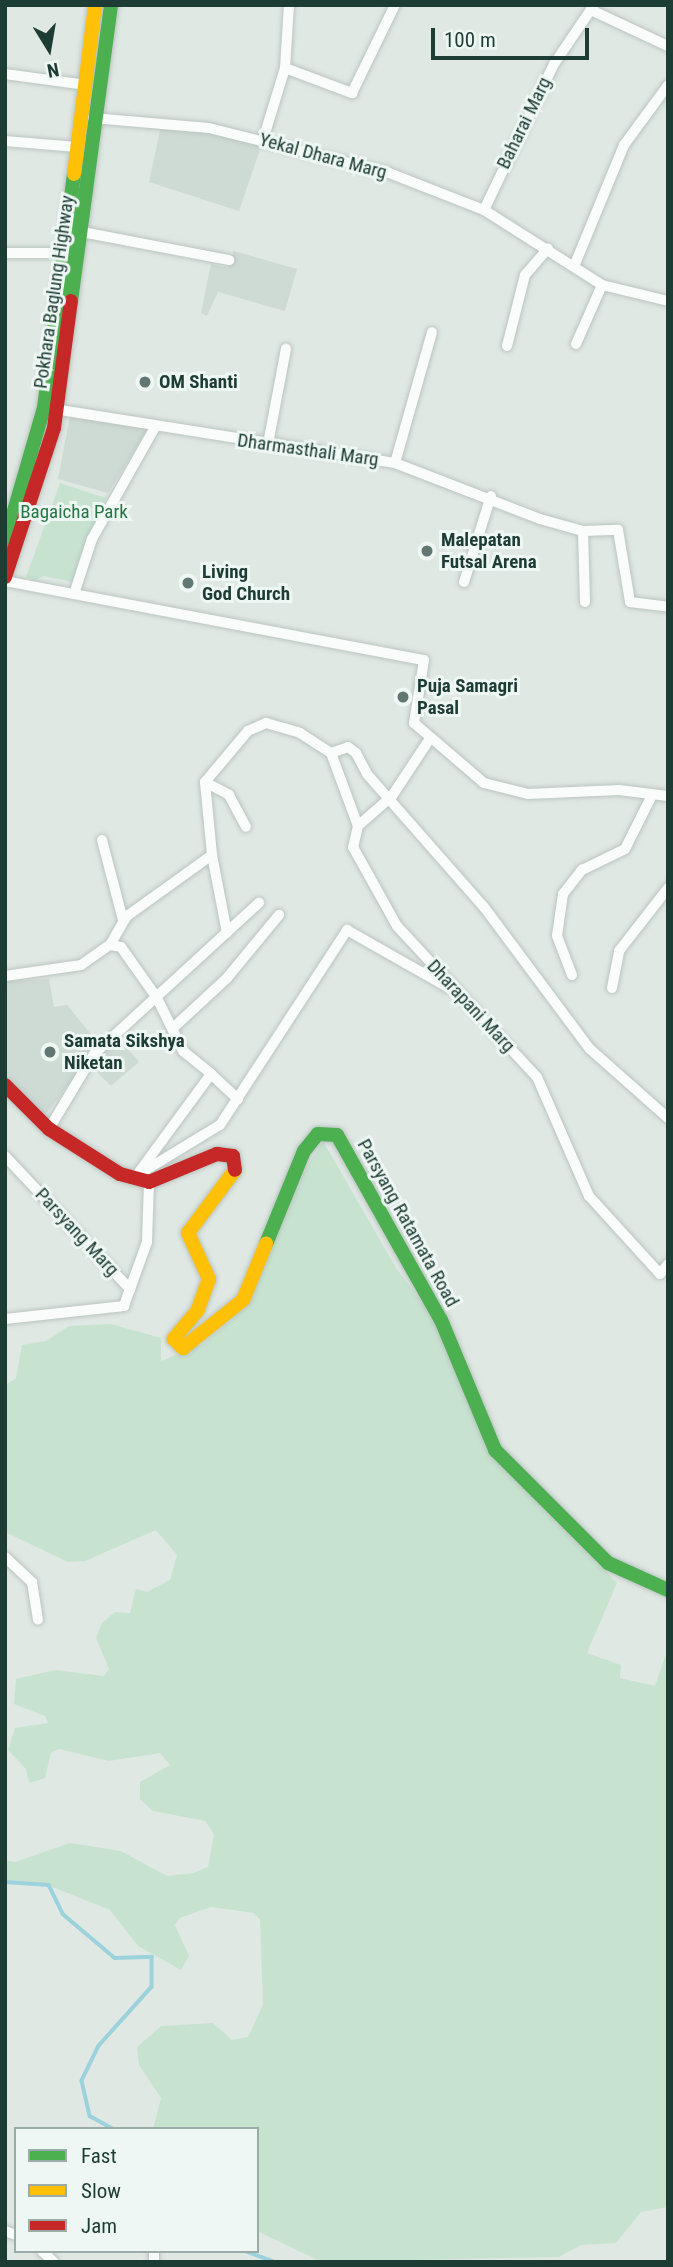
<!DOCTYPE html>
<html>
<head>
<meta charset="utf-8">
<style>
  body { margin:0 }
  #map { position:relative; width:673px; height:2267px; overflow:hidden; background:#e0e8e4; font-family:"Roboto Condensed",sans-serif }
  div>[style] { position:absolute }
  .built>* { inset:0; background:#cedad4 }
  .green>* { inset:0; background:#c7e3d0 }
  .stream>* { height:3.5px; margin:-1.75px; padding:0 1.75px; transform-origin:1.75px; border-radius:1.75px; background:#9cd2db }
  .roads { filter:drop-shadow(0 0 2px #bac5c0) drop-shadow(0 0 2px #bac5c0) }
  .street>* { height:10px; margin:-5px; padding:0 5px; transform-origin:5px; border-radius:5px; background:#fafcfb }
  .fast>* { height:14px; margin:-7px; padding:0 7px; transform-origin:7px; border-radius:7px; background:#4caf50 }
  .slow>* { height:14px; margin:-7px; padding:0 7px; transform-origin:7px; border-radius:7px; background:#ffc107 }
  .jam>* { height:14px; margin:-7px; padding:0 7px; transform-origin:7px; border-radius:7px; background:#c62828 }
  .dots>* { width:19px; height:19px; translate:-50% -50%; box-sizing:border-box; border:4px solid #eef7f3; border-radius:50% }
  span { translate:-50% -50%; white-space:nowrap; text-align:center; line-height:1.15; -webkit-text-stroke:6px #eef7f3; paint-order:stroke }
  .street-label { font-size:19px; color:#1d3c34 }
  .poi-label { font-size:19px; color:#1d3c34; font-weight:700 }
  .left { translate:0 -50%; text-align:left }
  .park-label { font-size:19px; color:#247744 }
  .frame { position:absolute; inset:0; border:7px solid #1d3c34; pointer-events:none }
  .legend { position:absolute; left:14px; top:2127px; width:245px; height:126px; box-sizing:border-box; background:#eef7f3; border:2px solid #9aaca7; margin:0; padding:9px 12px; list-style:none; font-size:21px; color:#1d3c34 }
  .legend li { display:flex; align-items:center; gap:14px; height:35px }
  .legend b { width:35px; border:2px solid #9aaca7 }
  .north { position:absolute; left:14px; top:14px; width:70px; height:70px; -webkit-text-stroke:5px #eef7f3; paint-order:stroke; rotate:169deg; font-size:19px; font-weight:700; line-height:28px; text-align:center; color:#1d3c34 }
  .north::after { content:''; display:block; margin:auto; width:24px; height:32px; background:#1d3c34; clip-path:polygon(50% 0,100% 100%,50% 72%,0 100%) }
  .scale { position:absolute; left:431px; top:28px; width:158px; height:32px; box-sizing:border-box; border:4px solid #1d3c34; border-top:0; padding-left:9px; font-size:21px; line-height:24px; white-space:nowrap; color:#1d3c34; -webkit-text-stroke:5px #eef7f3; paint-order:stroke }
</style>
</head>
<body>
<div id="map">
  <div class="built">
    <i style="clip-path:polygon(162px 122px,262px 144px,239px 211px,149px 182px)"></i>
    <i style="clip-path:polygon(234px 251px,297px 269px,285px 311px,218px 292px,207px 316px,201px 313px,211px 264px,228px 268px)"></i>
    <i style="clip-path:polygon(70px 416px,149px 427px,108px 493px,58px 479px)"></i>
    <i style="clip-path:polygon(49px 979px,54px 1007px,67px 1005px,99px 1044px,43px 1118px,5px 1080px,5px 981px)"></i>
    <i style="clip-path:polygon(115px 1034px,139px 1062px,111px 1086px,88px 1063px)"></i>
  </div>
  <div class="green">
    <i style="clip-path:polygon(60px 483px,106px 498px,73px 582px,43px 576px,35px 581px,26px 577px)"></i>
    <i style="clip-path:polygon(323px 1141px,396px 1268px,435px 1319px,476px 1422px,545px 1511px,617px 1583px,587px 1653px,621px 1665px,620px 1678px,655px 1686px,668px 1648px,668px 2207px,641px 2212px,616px 2243px,581px 2245px,559px 2257px,322px 2262px,257px 2231px,257px 2129px,153px 2129px,161px 2098px,139px 2065px,137px 2047px,161px 2026px,213px 2023px,232px 2040px,248px 2037px,263px 2005px,260px 1920px,254px 1913px,211px 1907px,180px 1918px,175px 1925px,189px 1956px,181px 1970px,138px 1946px,110px 1910px,45px 1884px,5px 1883px,5px 1860px,15px 1862px,70px 1843px,121px 1851px,167px 1876px,193px 1873px,208px 1867px,214px 1834px,205px 1821px,153px 1811px,140px 1799px,140px 1782px,170px 1765px,160px 1753px,109px 1761px,59px 1749px,51px 1753px,45px 1778px,29px 1783px,26px 1769px,8px 1750px,15px 1728px,48px 1723px,45px 1716px,14px 1704px,16px 1679px,55px 1670px,104px 1676px,109px 1669px,96px 1638px,102px 1623px,115px 1612px,130px 1613px,136px 1589px,147px 1592px,170px 1580px,177px 1555px,156px 1530px,85px 1561px,68px 1562px,5px 1532px,5px 1385px,16px 1378px,22px 1345px,46px 1341px,69px 1326px,111px 1324px,161px 1338px,161px 1361px,203px 1344px,244px 1309px,297px 1183px)"></i>
  </div>
  <div class="stream">
    <i style="left:5px;top:1882px;width:44px;rotate:3.9deg"></i>
    <i style="left:49px;top:1885px;width:32px;rotate:64deg"></i>
    <i style="left:63px;top:1914px;width:68px;rotate:40.2deg"></i>
    <i style="left:115px;top:1958px;width:37px;rotate:-2deg"></i>
    <i style="left:152px;top:1957px;width:30px;rotate:90deg"></i>
    <i style="left:152px;top:1987px;width:79px;rotate:131.9deg"></i>
    <i style="left:99px;top:2046px;width:39px;rotate:116deg"></i>
    <i style="left:82px;top:2081px;width:36px;rotate:77deg"></i>
    <i style="left:90px;top:2116px;width:26px;rotate:29deg"></i>
    <i style="left:245px;top:2251px;width:32px;rotate:20deg"></i>
  </div>
  <div class="roads">
    <div class="street">
      <i style="left:591px;top:10px;width:85px;rotate:25.1deg"></i>
      <i style="left:285px;top:68px;width:72px;rotate:20.5deg"></i>
      <i style="left:352px;top:93px;width:98px;rotate:-64deg"></i>
      <i style="left:5px;top:74px;width:82px;rotate:7.7deg"></i>
      <i style="left:93px;top:118px;width:116px;rotate:4.9deg"></i>
      <i style="left:209px;top:128px;width:186px;rotate:14deg"></i>
      <i style="left:389px;top:173px;width:102px;rotate:21.3deg"></i>
      <i style="left:484px;top:210px;width:140px;rotate:32.4deg"></i>
      <i style="left:602px;top:285px;width:68px;rotate:13.6deg"></i>
      <i style="left:263px;top:140px;width:75px;rotate:-73deg"></i>
      <i style="left:285px;top:68px;width:63px;rotate:-86.4deg"></i>
      <i style="left:5px;top:141px;width:72px;rotate:4.8deg"></i>
      <i style="left:484px;top:210px;width:162px;rotate:-64.4deg"></i>
      <i style="left:554px;top:64px;width:71px;rotate:-55.9deg"></i>
      <i style="left:82px;top:232px;width:150px;rotate:10.8deg"></i>
      <i style="left:5px;top:253px;width:63px"></i>
      <i style="left:575px;top:264px;width:129px;rotate:-67.6deg"></i>
      <i style="left:624px;top:145px;width:74px;rotate:-53.7deg"></i>
      <i style="left:576px;top:344px;width:64px;rotate:-66.2deg"></i>
      <i style="left:507px;top:346px;width:73px;rotate:-75.8deg"></i>
      <i style="left:525px;top:275px;width:35px;rotate:-49deg"></i>
      <i style="left:54px;top:409px;width:345px;rotate:9deg"></i>
      <i style="left:395px;top:463px;width:155px;rotate:21.1deg"></i>
      <i style="left:540px;top:519px;width:45px;rotate:15.6deg"></i>
      <i style="left:583px;top:531px;width:35px;rotate:-2deg"></i>
      <i style="left:618px;top:530px;width:73px;rotate:80.5deg"></i>
      <i style="left:630px;top:602px;width:38px;rotate:7deg"></i>
      <i style="left:268px;top:444px;width:97px;rotate:-79.3deg"></i>
      <i style="left:395px;top:463px;width:136px;rotate:-74.2deg"></i>
      <i style="left:583px;top:531px;width:71px;rotate:88.4deg"></i>
      <i style="left:5px;top:581px;width:426px;rotate:10.7deg"></i>
      <i style="left:424px;top:660px;width:64px;rotate:99deg"></i>
      <i style="left:414px;top:723px;width:92px;rotate:40.6deg"></i>
      <i style="left:484px;top:783px;width:45px;rotate:14deg"></i>
      <i style="left:528px;top:794px;width:91px;rotate:-2.5deg"></i>
      <i style="left:619px;top:790px;width:49px;rotate:7deg"></i>
      <i style="left:464px;top:582px;width:90px;rotate:-72.6deg"></i>
      <i style="left:74px;top:594px;width:58px;rotate:-71.9deg"></i>
      <i style="left:92px;top:539px;width:129px;rotate:-60.6deg"></i>
      <i style="left:429px;top:740px;width:67px;rotate:123.5deg"></i>
      <i style="left:392px;top:796px;width:45px;rotate:138.6deg"></i>
      <i style="left:358px;top:826px;width:22px;rotate:103deg"></i>
      <i style="left:353px;top:847px;width:90px;rotate:60.9deg"></i>
      <i style="left:397px;top:926px;width:206px;rotate:47.2deg"></i>
      <i style="left:537px;top:1077px;width:130px;rotate:66.4deg"></i>
      <i style="left:589px;top:1196px;width:105px;rotate:47.7deg"></i>
      <i style="left:660px;top:1274px;width:13px;rotate:-51deg"></i>
      <i style="left:331px;top:753px;width:18px;rotate:-19deg"></i>
      <i style="left:348px;top:747px;width:10px;rotate:37deg"></i>
      <i style="left:356px;top:753px;width:24px;rotate:62deg"></i>
      <i style="left:367px;top:774px;width:177px;rotate:48.7deg"></i>
      <i style="left:484px;top:907px;width:177px;rotate:53.3deg"></i>
      <i style="left:590px;top:1049px;width:104px;rotate:41.5deg"></i>
      <i style="left:205px;top:782px;width:27px;rotate:28deg"></i>
      <i style="left:229px;top:795px;width:36px;rotate:62deg"></i>
      <i style="left:102px;top:840px;width:83px;rotate:75.3deg"></i>
      <i style="left:212px;top:855px;width:79px;rotate:79.1deg"></i>
      <i style="left:110px;top:945px;width:11px;rotate:10deg"></i>
      <i style="left:121px;top:947px;width:62px;rotate:54.8deg"></i>
      <i style="left:157px;top:998px;width:59px;rotate:63.9deg"></i>
      <i style="left:183px;top:1051px;width:36px;rotate:39deg"></i>
      <i style="left:211px;top:1074px;width:127px;rotate:126.3deg"></i>
      <i style="left:572px;top:975px;width:42px;rotate:-111deg"></i>
      <i style="left:557px;top:936px;width:42px;rotate:-81.9deg"></i>
      <i style="left:563px;top:894px;width:31px;rotate:-52deg"></i>
      <i style="left:582px;top:870px;width:48px;rotate:-26deg"></i>
      <i style="left:625px;top:849px;width:58px;rotate:-63.4deg"></i>
      <i style="left:5px;top:976px;width:77px;rotate:-8.2deg"></i>
      <i style="left:81px;top:965px;width:35px;rotate:-35deg"></i>
      <i style="left:110px;top:945px;width:34px;rotate:-60deg"></i>
      <i style="left:127px;top:916px;width:105px;rotate:-35.7deg"></i>
      <i style="left:212px;top:855px;width:73px;rotate:-95.5deg"></i>
      <i style="left:205px;top:782px;width:67px;rotate:-49.9deg"></i>
      <i style="left:248px;top:731px;width:20px;rotate:-24deg"></i>
      <i style="left:266px;top:723px;width:35px;rotate:16deg"></i>
      <i style="left:300px;top:733px;width:37px;rotate:33deg"></i>
      <i style="left:331px;top:753px;width:78px;rotate:69.7deg"></i>
      <i style="left:612px;top:988px;width:38px;rotate:-79deg"></i>
      <i style="left:619px;top:951px;width:80px;rotate:-52.1deg"></i>
      <i style="left:173px;top:1028px;width:74px;rotate:-42.8deg"></i>
      <i style="left:227px;top:978px;width:82px;rotate:-50.5deg"></i>
      <i style="left:211px;top:1074px;width:37px;rotate:43deg"></i>
      <i style="left:49px;top:1129px;width:87px;rotate:-59deg"></i>
      <i style="left:94px;top:1054px;width:224px;rotate:-42.5deg"></i>
      <i style="left:5px;top:1156px;width:183px;rotate:46.8deg"></i>
      <i style="left:130px;top:1289px;width:50px;rotate:-70.1deg"></i>
      <i style="left:147px;top:1242px;width:60px;rotate:-88.1deg"></i>
      <i style="left:136px;top:1176px;width:98px;rotate:-31.3deg"></i>
      <i style="left:220px;top:1125px;width:233px;rotate:-56.9deg"></i>
      <i style="left:347px;top:930px;width:120px;rotate:29.6deg"></i>
      <i style="left:5px;top:1319px;width:120px;rotate:-6.2deg"></i>
      <i style="left:124px;top:1306px;width:18px;rotate:-71deg"></i>
      <i style="left:5px;top:1557px;width:37px;rotate:43deg"></i>
      <i style="left:32px;top:1582px;width:38px;rotate:81deg"></i>
      <i style="left:5px;top:2231px;width:12px;rotate:20deg"></i>
      <i style="left:42px;top:2251px;width:16px;rotate:43deg"></i>
      <i style="left:154px;top:2262px;width:11px;rotate:-90deg"></i>
    </div>
    <div class="fast">
      <i style="left:71px;top:301px;width:299px;rotate:-82.3deg"></i>
      <i style="left:5px;top:542px;width:140px;rotate:-73.8deg"></i>
      <i style="left:44px;top:408px;width:236px;rotate:-82.7deg"></i>
      <i style="left:266px;top:1244px;width:100px;rotate:-67.8deg"></i>
      <i style="left:304px;top:1151px;width:22px;rotate:-51deg"></i>
      <i style="left:318px;top:1134px;width:19px;rotate:3deg"></i>
      <i style="left:337px;top:1135px;width:212px;rotate:60.7deg"></i>
      <i style="left:441px;top:1320px;width:141px;rotate:67.4deg"></i>
      <i style="left:495px;top:1450px;width:160px;rotate:45deg"></i>
      <i style="left:608px;top:1563px;width:66px;rotate:24.2deg"></i>
    </div>
    <div class="slow">
      <i style="left:74px;top:174px;width:170px;rotate:-82.9deg"></i>
      <i style="left:235px;top:1170px;width:79px;rotate:126.7deg"></i>
      <i style="left:188px;top:1233px;width:51px;rotate:65.5deg"></i>
      <i style="left:209px;top:1279px;width:33px;rotate:110deg"></i>
      <i style="left:198px;top:1310px;width:38px;rotate:130deg"></i>
      <i style="left:174px;top:1339px;width:13px;rotate:45deg"></i>
      <i style="left:183px;top:1348px;width:77px;rotate:-38.7deg"></i>
      <i style="left:243px;top:1300px;width:61px;rotate:-67.7deg"></i>
    </div>
    <div class="jam">
      <i style="left:5px;top:577px;width:157px;rotate:-71.8deg"></i>
      <i style="left:54px;top:428px;width:128px;rotate:-82.4deg"></i>
      <i style="left:5px;top:1085px;width:62px;rotate:45deg"></i>
      <i style="left:49px;top:1129px;width:84px;rotate:32.4deg"></i>
      <i style="left:120px;top:1174px;width:30px;rotate:15deg"></i>
      <i style="left:149px;top:1182px;width:74px;rotate:-22.4deg"></i>
      <i style="left:217px;top:1154px;width:16px;rotate:7deg"></i>
      <i style="left:233px;top:1156px;width:14px;rotate:82deg"></i>
    </div>
  </div>
  <div class="dots">
    <i style="left:145px;top:382px;background:#617872"></i>
    <i style="left:427px;top:551px;background:#617872"></i>
    <i style="left:188px;top:583px;background:#617872"></i>
    <i style="left:403px;top:697px;background:#617872"></i>
    <i style="left:50px;top:1052px;background:#617872"></i>
  </div>
  <div class="street-label">
    <span style="left:524px;top:123px;rotate:-64deg">Baharai Marg</span>
    <span style="left:323px;top:156px;rotate:15deg">Yekal Dhara Marg</span>
    <span style="left:54px;top:292px;rotate:-82deg">Pokhara Baglung Highway</span>
    <span style="left:308px;top:450px;rotate:8deg">Dharmasthali Marg</span>
    <span style="left:471px;top:1006px;rotate:47deg">Dharapani Marg</span>
    <span style="left:408px;top:1223px;rotate:61deg">Parsyang Ratamata Road</span>
    <span style="left:77px;top:1232px;rotate:47deg">Parsyang Marg</span>
  </div>
  <div class="poi-label">
    <span class="left" style="left:159px;top:382px">OM Shanti</span>
    <span class="left" style="left:441px;top:551px">Malepatan<br>Futsal Arena</span>
    <span class="left" style="left:202px;top:583px">Living<br>God Church</span>
    <span class="left" style="left:417px;top:697px">Puja Samagri<br>Pasal</span>
    <span class="left" style="left:64px;top:1052px">Samata Sikshya<br>Niketan</span>
  </div>
  <div class="park-label">
    <span style="left:74px;top:512px">Bagaicha Park</span>
  </div>
  <div class="frame"></div>
  <ul class="legend">
  <li><b style="height:9px;background:#4caf50"></b>Fast</li>
  <li><b style="height:9px;background:#ffc107"></b>Slow</li>
  <li><b style="height:9px;background:#c62828"></b>Jam</li>
  </ul>
  <div class="north">N</div>
  <div class="scale">100 m</div>
</div>
</body>
</html>
